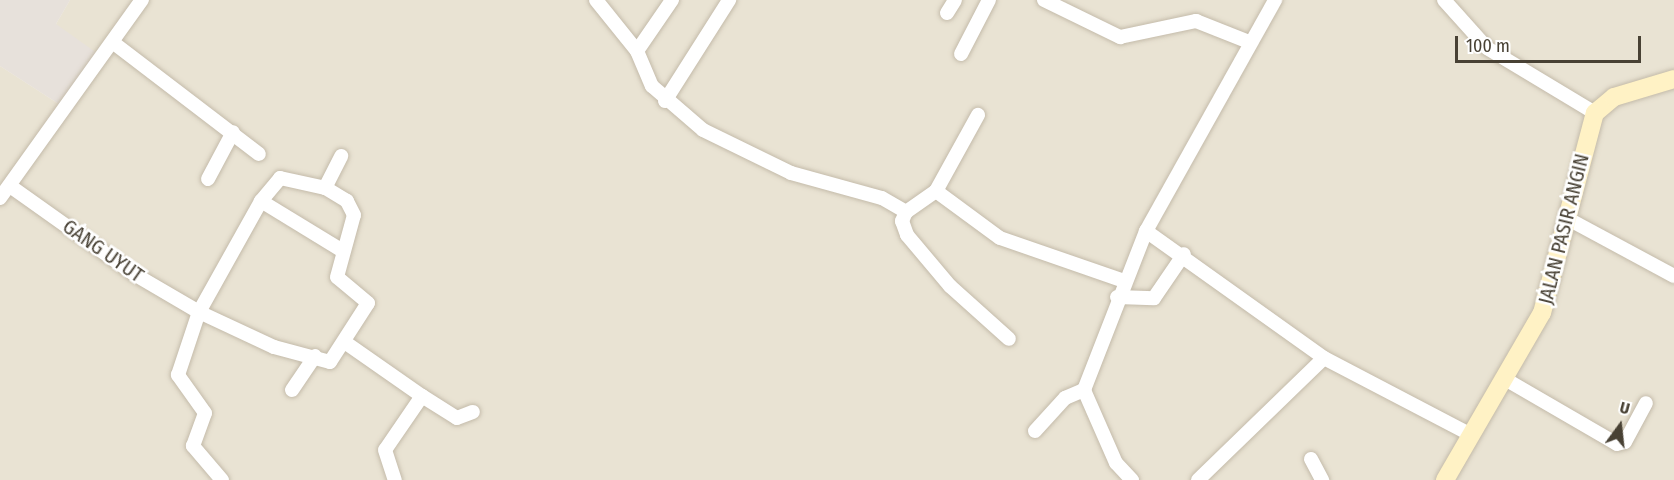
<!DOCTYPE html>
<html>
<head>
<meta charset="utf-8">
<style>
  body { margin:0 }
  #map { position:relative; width:1674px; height:480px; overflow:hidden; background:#f5f0e6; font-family:"Fira Sans Condensed",sans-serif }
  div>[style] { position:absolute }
  .residential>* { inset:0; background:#e9e3d3 }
  .industrial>* { inset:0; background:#e7e1db }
  .roads { filter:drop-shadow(0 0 2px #c4bbaa) drop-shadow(0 0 2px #c4bbaa) }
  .street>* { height:14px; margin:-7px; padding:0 7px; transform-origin:7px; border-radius:7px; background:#fff }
  .secondary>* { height:18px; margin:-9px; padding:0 9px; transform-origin:9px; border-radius:9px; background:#fff2c5 }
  span { translate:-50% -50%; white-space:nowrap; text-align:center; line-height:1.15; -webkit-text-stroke:5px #fff; paint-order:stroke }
  .street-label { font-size:20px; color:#484134 }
  .north { position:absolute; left:1590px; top:396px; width:60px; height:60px; -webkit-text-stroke:4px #fff; paint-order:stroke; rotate:15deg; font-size:16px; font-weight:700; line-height:24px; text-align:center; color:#484134 }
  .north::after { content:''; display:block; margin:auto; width:21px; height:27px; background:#484134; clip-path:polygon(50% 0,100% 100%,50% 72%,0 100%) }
  .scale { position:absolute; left:1455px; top:36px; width:186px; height:27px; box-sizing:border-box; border:3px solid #484134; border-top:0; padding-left:8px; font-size:18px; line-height:21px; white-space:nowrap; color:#484134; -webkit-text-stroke:4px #fff; paint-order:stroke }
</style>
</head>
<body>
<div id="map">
  <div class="residential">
    <i style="clip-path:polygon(70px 0,1674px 0,1674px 480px,0 480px,0 66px,65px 108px,56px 24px)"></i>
  </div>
  <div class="industrial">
    <i style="clip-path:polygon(0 0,70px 0,56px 24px,101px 56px,65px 108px,0 66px)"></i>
  </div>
  <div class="roads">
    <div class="street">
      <i style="left:596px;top:0;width:65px;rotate:51.2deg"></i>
      <i style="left:637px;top:51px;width:38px;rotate:67deg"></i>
      <i style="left:652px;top:86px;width:67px;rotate:40.8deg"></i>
      <i style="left:703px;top:130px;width:98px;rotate:26deg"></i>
      <i style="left:791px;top:173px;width:94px;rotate:15.4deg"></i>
      <i style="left:882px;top:198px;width:28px;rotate:30deg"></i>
      <i style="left:906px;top:212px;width:37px;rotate:-35deg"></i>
      <i style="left:936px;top:191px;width:79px;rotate:36.3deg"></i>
      <i style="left:1000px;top:238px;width:131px;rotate:19.1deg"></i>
      <i style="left:1044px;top:0;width:85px;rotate:26deg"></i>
      <i style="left:1120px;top:37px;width:78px;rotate:-11.9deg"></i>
      <i style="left:1196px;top:21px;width:57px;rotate:21.6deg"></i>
      <i style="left:1444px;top:0;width:64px;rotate:48.1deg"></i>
      <i style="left:1487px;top:48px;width:126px;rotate:31deg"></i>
      <i style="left:947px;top:13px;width:15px;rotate:-58deg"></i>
      <i style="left:115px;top:44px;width:181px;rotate:37.4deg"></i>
      <i style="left:637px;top:51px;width:62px;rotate:-55.5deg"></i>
      <i style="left:961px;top:54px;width:61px;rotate:-62.6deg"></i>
      <i style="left:665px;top:101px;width:120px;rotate:-57.6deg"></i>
      <i style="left:208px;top:179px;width:53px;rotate:-62deg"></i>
      <i style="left:10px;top:186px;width:152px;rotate:35.4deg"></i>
      <i style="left:134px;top:274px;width:75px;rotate:30.3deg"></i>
      <i style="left:199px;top:312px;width:83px;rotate:25deg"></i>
      <i style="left:274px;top:347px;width:58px;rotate:15deg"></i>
      <i style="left:330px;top:362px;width:70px;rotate:-57.2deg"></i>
      <i style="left:368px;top:303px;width:40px;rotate:-140deg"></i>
      <i style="left:337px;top:277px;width:64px;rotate:-74.7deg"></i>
      <i style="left:354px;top:215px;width:16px;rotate:-117deg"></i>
      <i style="left:347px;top:201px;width:26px;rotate:-149deg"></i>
      <i style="left:325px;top:188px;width:36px;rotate:-63deg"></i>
      <i style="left:936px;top:191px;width:87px;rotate:-61.1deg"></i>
      <i style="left:0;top:198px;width:244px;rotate:-54.4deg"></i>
      <i style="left:261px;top:201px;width:30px;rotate:-50deg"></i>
      <i style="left:280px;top:178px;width:46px;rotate:12.5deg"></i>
      <i style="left:906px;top:212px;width:10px;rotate:114deg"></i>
      <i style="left:902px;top:221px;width:15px;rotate:70deg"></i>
      <i style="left:907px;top:235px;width:67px;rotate:49.9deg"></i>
      <i style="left:950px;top:286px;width:79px;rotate:41.9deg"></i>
      <i style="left:1570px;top:220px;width:118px;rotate:28.3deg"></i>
      <i style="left:1146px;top:231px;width:219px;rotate:35.5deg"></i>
      <i style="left:1324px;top:358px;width:166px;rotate:27.6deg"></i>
      <i style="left:1117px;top:297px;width:37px;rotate:2deg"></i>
      <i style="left:1154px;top:298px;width:53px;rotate:-55.7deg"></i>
      <i style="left:346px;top:343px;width:93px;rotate:34.9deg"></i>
      <i style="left:422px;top:396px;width:65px;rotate:124.4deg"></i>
      <i style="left:385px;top:450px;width:32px;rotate:72deg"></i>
      <i style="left:1505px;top:379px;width:129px;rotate:30.1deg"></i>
      <i style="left:1617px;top:444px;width:8px;rotate:-14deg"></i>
      <i style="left:1625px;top:442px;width:44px;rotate:-61.7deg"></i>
      <i style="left:292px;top:390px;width:41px;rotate:-55.9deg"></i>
      <i style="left:422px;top:396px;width:41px;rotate:32.2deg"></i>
      <i style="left:457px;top:418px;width:17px;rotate:-21deg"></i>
      <i style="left:1035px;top:431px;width:45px;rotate:-47.7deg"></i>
      <i style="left:1065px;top:398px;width:21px;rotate:-23deg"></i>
      <i style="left:1311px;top:459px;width:24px;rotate:62deg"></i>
      <i style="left:222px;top:480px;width:45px;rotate:-130.5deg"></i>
      <i style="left:193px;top:446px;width:35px;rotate:-70deg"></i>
      <i style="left:205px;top:413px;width:47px;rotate:-125.4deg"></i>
      <i style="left:178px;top:375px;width:66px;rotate:-71.6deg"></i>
      <i style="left:199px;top:312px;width:127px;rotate:-60.8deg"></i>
      <i style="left:261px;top:201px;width:96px;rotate:31.4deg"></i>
      <i style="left:1132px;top:480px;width:23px;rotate:-133deg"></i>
      <i style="left:1116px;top:463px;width:80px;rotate:-113.7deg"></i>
      <i style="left:1084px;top:390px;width:171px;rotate:-68.7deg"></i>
      <i style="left:1146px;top:231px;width:265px;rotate:-60.8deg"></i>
      <i style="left:1198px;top:480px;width:175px;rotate:-44.1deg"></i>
    </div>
    <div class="secondary">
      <i style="left:1445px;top:480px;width:193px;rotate:-59.9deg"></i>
      <i style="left:1542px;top:313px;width:207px;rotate:-75.2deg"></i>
      <i style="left:1595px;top:113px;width:25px;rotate:-40deg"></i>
      <i style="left:1614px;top:97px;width:63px;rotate:-16.7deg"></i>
    </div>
  </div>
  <div class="street-label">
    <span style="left:1564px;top:229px;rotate:-76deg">JALAN PASIR ANGIN</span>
    <span style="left:103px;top:251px;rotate:35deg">GANG UYUT</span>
  </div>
  <div class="north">U</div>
  <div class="scale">100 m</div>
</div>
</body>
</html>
